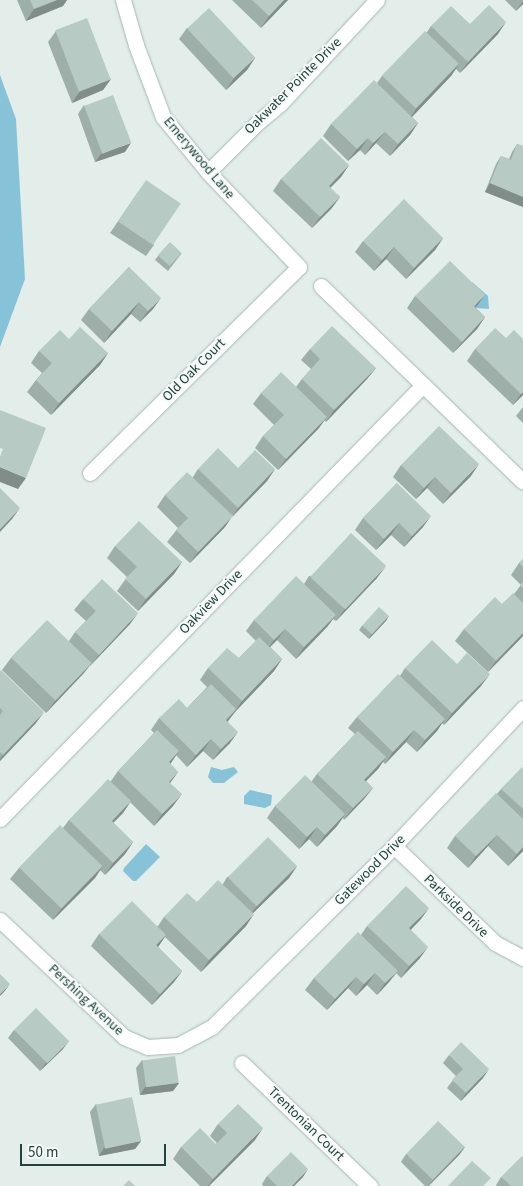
<!DOCTYPE html>
<html>
<head>
<meta charset="utf-8">
<style>
  body { margin:0 }
  #map { position:relative; width:523px; height:1186px; overflow:hidden; background:#e3eeeb; font-family:"Source Sans 3",sans-serif }
  div>[style] { position:absolute }
  .water>* { inset:0; background:#86c3d8 }
  .roads { filter:drop-shadow(0 0 1px #a5b7b3) drop-shadow(0 0 1px #a5b7b3) }
  .minor>* { height:15px; margin:-7.5px; padding:0 7.5px; transform-origin:7.5px; border-radius:7.5px; background:#fff }
  .wall>* { inset:0; background:#9eaea9 }
  .shaded-wall>* { inset:0; background:#818d89 }
  .building>* { inset:0; background:#b8cac4; transform-origin:0 0 }
  span { translate:-50% -50%; white-space:nowrap; text-align:center; line-height:1.15; -webkit-text-stroke:4px #f5faf8; paint-order:stroke }
  .street-label { font-size:14px; color:#21423d }
  .scale { position:absolute; left:20px; top:1144px; width:146px; height:22px; box-sizing:border-box; border:2px solid #21423d; border-top:0; padding-left:6px; font-size:15px; line-height:18px; white-space:nowrap; color:#21423d; -webkit-text-stroke:4px #f5faf8; paint-order:stroke }
</style>
</head>
<body>
<div id="map">
  <div class="water">
    <i style="clip-path:polygon(0 75px,16px 119px,25px 279px,0 347px)"></i>
    <i style="clip-path:polygon(472px 282px,488px 296px,489px 309px,476px 308px,477px 304px)"></i>
    <i style="clip-path:polygon(211px 767px,222px 770px,234px 767px,238px 772px,224px 783px,213px 783px,208px 777px)"></i>
    <i style="clip-path:polygon(250px 790px,272px 795px,271px 805px,265px 808px,244px 804px,244px 796px)"></i>
    <i style="clip-path:polygon(146px 844px,160px 857px,136px 881px,133px 881px,123px 871px,124px 868px)"></i>
  </div>
  <div class="roads">
    <div class="minor">
      <i style="left:208px;top:172px;width:69px;rotate:-45deg"></i>
      <i style="left:257px;top:123px;width:30px;rotate:-40deg"></i>
      <i style="left:280px;top:104px;width:142px;rotate:-47deg"></i>
      <i style="left:321px;top:286px;width:281px;rotate:44.1deg"></i>
      <i style="left:90px;top:473px;width:293px;rotate:-44.6deg"></i>
      <i style="left:299px;top:267px;width:132px;rotate:-133.8deg"></i>
      <i style="left:208px;top:172px;width:71px;rotate:-129.3deg"></i>
      <i style="left:163px;top:117px;width:77px;rotate:-110.6deg"></i>
      <i style="left:136px;top:45px;width:47px;rotate:-106.1deg"></i>
      <i style="left:0;top:819px;width:606px;rotate:-45.74deg"></i>
      <i style="left:394px;top:846px;width:140px;rotate:43.8deg"></i>
      <i style="left:495px;top:943px;width:32px;rotate:28deg"></i>
      <i style="left:0;top:920px;width:170px;rotate:43.3deg"></i>
      <i style="left:124px;top:1037px;width:26px;rotate:23deg"></i>
      <i style="left:148px;top:1047px;width:30px;rotate:-4deg"></i>
      <i style="left:178px;top:1045px;width:38px;rotate:-28deg"></i>
      <i style="left:212px;top:1027px;width:257px;rotate:-44.8deg"></i>
      <i style="left:394px;top:846px;width:189px;rotate:-46.9deg"></i>
      <i style="left:242px;top:1063px;width:178px;rotate:43.9deg"></i>
    </div>
  </div>
  <div class="wall">
    <i style="clip-path:polygon(17px 0,67px 0,63px 6px,26px 21px)"></i>
    <i style="clip-path:polygon(232px 0,288px 0,261px 28px)"></i>
    <i style="clip-path:polygon(505px 0,523px 0,523px 4px,516px 11px)"></i>
    <i style="clip-path:polygon(470px 24px,498px 34px,460px 73px,456px 69px,451px 76px,412px 117px,418px 123px,410px 135px,390px 156px,376px 143px,365px 155px,360px 150px,348px 161px,323px 136px,331px 124px,377px 83px,382px 76px,427px 32px,431px 26px)"></i>
    <i style="clip-path:polygon(187px 28px,255px 58px,247px 70px,226px 90px,179px 39px)"></i>
    <i style="clip-path:polygon(56px 31px,111px 79px,103px 90px,72px 103px,48px 42px)"></i>
    <i style="clip-path:polygon(84px 105px,125px 152px,95px 162px,78px 114px)"></i>
    <i style="clip-path:polygon(517px 144px,523px 146px,523px 207px,485px 192px,496px 164px,501px 156px,509px 159px,512px 152px)"></i>
    <i style="clip-path:polygon(349px 165px,341px 177px,330px 188px,340px 197px,331px 209px,312px 228px,273px 191px,281px 179px)"></i>
    <i style="clip-path:polygon(138px 192px,154px 245px,146px 256px,110px 233px)"></i>
    <i style="clip-path:polygon(443px 238px,435px 250px,406px 279px,386px 259px,374px 271px,355px 252px,363px 241px)"></i>
    <i style="clip-path:polygon(182px 253px,168px 271px,155px 260px,158px 256px)"></i>
    <i style="clip-path:polygon(129px 267px,153px 309px,140px 322px,131px 314px,104px 343px,81px 320px,89px 309px)"></i>
    <i style="clip-path:polygon(415px 296px,475px 307px,485px 317px,477px 329px,453px 353px,407px 308px)"></i>
    <i style="clip-path:polygon(506px 338px,523px 395px,513px 405px,467px 361px,475px 349px)"></i>
    <i style="clip-path:polygon(69px 339px,108px 353px,100px 365px,51px 415px,27px 392px,36px 380px,42px 373px,31px 363px,39px 351px)"></i>
    <i style="clip-path:polygon(310px 349px,376px 368px,367px 379px,326px 422px,324px 420px,319px 428px,278px 470px,255px 448px,263px 436px,274px 425px,253px 404px,261px 393px,296px 387px,302px 379px,311px 369px,301px 360px)"></i>
    <i style="clip-path:polygon(523px 407px,523px 423px,516px 416px)"></i>
    <i style="clip-path:polygon(401px 465px,471px 476px,443px 504px,427px 488px,416px 499px,393px 477px)"></i>
    <i style="clip-path:polygon(238px 468px,275px 469px,267px 481px,231px 518px,225px 527px,190px 563px,167px 542px,178px 528px,157px 507px,165px 495px,193px 477px,198px 469px)"></i>
    <i style="clip-path:polygon(397px 483px,423px 527px,404px 547px,391px 535px,376px 550px,355px 530px,363px 518px)"></i>
    <i style="clip-path:polygon(115px 546px,182px 562px,174px 574px,138px 611px,117px 591px,127px 577px,107px 558px)"></i>
    <i style="clip-path:polygon(523px 559px,523px 636px,488px 672px,455px 641px,464px 629px,502px 604px,514px 594px,521px 585px,511px 575px,519px 563px)"></i>
    <i style="clip-path:polygon(309px 576px,377px 578px,336px 621px,333px 619px,327px 627px,296px 659px,277px 640px,270px 647px,282px 659px,274px 671px,235px 712px,228px 721px,230px 743px,213px 760px,203px 751px,187px 767px,176px 755px,170px 764px,178px 772px,170px 783px,173px 806px,154px 826px,130px 802px,123px 813px,113px 823px,133px 842px,125px 854px,105px 875px,100px 870px,95px 878px,53px 920px,10px 879px,19px 868px,63px 828px,69px 820px,111px 781px,118px 771px,154px 733px,151px 730px,159px 718px,187px 708px,207px 687px,200px 680px,208px 668px,239px 658px,256px 641px,246px 631px,254px 620px,304px 584px)"></i>
    <i style="clip-path:polygon(83px 599px,130px 624px,90px 666px,90px 665px,83px 674px,46px 713px,2px 670px,11px 658px,69px 641px,75px 632px,86px 621px,74px 610px)"></i>
    <i style="clip-path:polygon(389px 616px,369px 639px,359px 630px,362px 626px)"></i>
    <i style="clip-path:polygon(457px 664px,481px 686px,444px 725px,442px 723px,437px 731px,417px 752px,406px 742px,385px 764px,383px 762px,378px 769px,366px 781px,373px 788px,364px 799px,344px 820px,343px 818px,337px 826px,317px 847px,309px 839px,299px 849px,267px 818px,275px 806px,311px 782px,317px 774px,355px 734px,348px 728px,357px 717px,400px 676px,405px 668px)"></i>
    <i style="clip-path:polygon(0 671px,36px 723px,0 761px)"></i>
    <i style="clip-path:polygon(523px 768px,523px 851px,508px 866px,488px 846px,468px 868px,447px 848px,455px 836px,497px 794px,501px 789px)"></i>
    <i style="clip-path:polygon(297px 866px,289px 878px,253px 913px,246px 926px,201px 972px,165px 937px,158px 947px,182px 971px,174px 982px,152px 1005px,91px 946px,99px 934px,158px 926px,164px 917px,197px 902px,223px 884px,227px 877px)"></i>
    <i style="clip-path:polygon(421px 919px,411px 929px,420px 958px,401px 978px,396px 973px,389px 982px,377px 995px,367px 985px,356px 996px,348px 988px,327px 1010px,305px 990px,314px 978px,361px 935px,367px 926px)"></i>
    <i style="clip-path:polygon(14px 1030px,63px 1049px,40px 1071px,8px 1038px)"></i>
    <i style="clip-path:polygon(449px 1055px,483px 1078px,461px 1101px,447px 1088px,456px 1076px,443px 1063px)"></i>
    <i style="clip-path:polygon(142px 1060px,179px 1083px,173px 1091px,140px 1095px,136px 1068px)"></i>
    <i style="clip-path:polygon(96px 1104px,141px 1141px,135px 1149px,99px 1156px,90px 1112px)"></i>
    <i style="clip-path:polygon(218px 1124px,255px 1140px,209px 1186px,200px 1186px,173px 1159px,181px 1147px,216px 1144px,217px 1143px,210px 1136px)"></i>
    <i style="clip-path:polygon(465px 1147px,459px 1155px,429px 1186px,425px 1186px,401px 1162px,406px 1154px)"></i>
    <i style="clip-path:polygon(267px 1176px,303px 1177px,294px 1186px,263px 1186px,262px 1184px)"></i>
    <i style="clip-path:polygon(501px 1177px,523px 1186px,497px 1186px,496px 1185px)"></i>
  </div>
  <div class="shaded-wall">
    <i style="clip-path:polygon(57px 0,67px 0,63px 6px,26px 21px,34px 9px)"></i>
    <i style="clip-path:polygon(284px 0,288px 0,261px 28px,269px 16px)"></i>
    <i style="clip-path:polygon(523px 1px,523px 4px,516px 11px)"></i>
    <i style="clip-path:polygon(506px 22px,498px 34px,460px 73px,468px 62px)"></i>
    <i style="clip-path:polygon(255px 58px,247px 70px,226px 90px,234px 78px)"></i>
    <i style="clip-path:polygon(459px 64px,451px 76px,408px 121px,416px 109px)"></i>
    <i style="clip-path:polygon(111px 79px,103px 90px,72px 103px,80px 91px)"></i>
    <i style="clip-path:polygon(418px 123px,410px 135px,390px 156px,398px 144px)"></i>
    <i style="clip-path:polygon(385px 132px,376px 143px,365px 155px,373px 143px)"></i>
    <i style="clip-path:polygon(368px 138px,360px 150px,348px 161px,357px 149px)"></i>
    <i style="clip-path:polygon(131px 143px,125px 152px,95px 162px,101px 154px)"></i>
    <i style="clip-path:polygon(349px 165px,341px 177px,320px 198px,329px 186px)"></i>
    <i style="clip-path:polygon(490px 183px,523px 197px,523px 207px,485px 192px)"></i>
    <i style="clip-path:polygon(340px 197px,331px 209px,312px 228px,320px 217px)"></i>
    <i style="clip-path:polygon(443px 238px,435px 250px,406px 279px,414px 268px)"></i>
    <i style="clip-path:polygon(394px 247px,386px 259px,374px 271px,382px 260px)"></i>
    <i style="clip-path:polygon(485px 295px,477px 306px,466px 317px,474px 306px)"></i>
    <i style="clip-path:polygon(161px 298px,153px 309px,140px 322px,148px 311px)"></i>
    <i style="clip-path:polygon(139px 302px,131px 314px,104px 343px,112px 331px)"></i>
    <i style="clip-path:polygon(485px 317px,477px 329px,453px 353px,462px 342px)"></i>
    <i style="clip-path:polygon(108px 353px,100px 365px,51px 415px,59px 403px)"></i>
    <i style="clip-path:polygon(376px 368px,367px 379px,326px 422px,334px 410px)"></i>
    <i style="clip-path:polygon(523px 392px,523px 395px,513px 405px,521px 394px)"></i>
    <i style="clip-path:polygon(327px 417px,319px 428px,278px 470px,286px 459px)"></i>
    <i style="clip-path:polygon(479px 464px,471px 476px,443px 504px,451px 493px)"></i>
    <i style="clip-path:polygon(0 467px,26px 478px,18px 489px,0 482px)"></i>
    <i style="clip-path:polygon(275px 469px,267px 481px,231px 518px,225px 527px,190px 563px,198px 552px,232px 517px,238px 508px)"></i>
    <i style="clip-path:polygon(435px 477px,427px 488px,416px 499px,424px 488px)"></i>
    <i style="clip-path:polygon(20px 508px,12px 519px,0 532px,0 529px)"></i>
    <i style="clip-path:polygon(431px 516px,423px 527px,404px 547px,412px 536px)"></i>
    <i style="clip-path:polygon(399px 523px,391px 535px,376px 550px,384px 539px)"></i>
    <i style="clip-path:polygon(182px 562px,174px 574px,138px 611px,146px 599px)"></i>
    <i style="clip-path:polygon(386px 566px,377px 578px,336px 621px,344px 610px)"></i>
    <i style="clip-path:polygon(138px 613px,130px 624px,90px 666px,99px 655px)"></i>
    <i style="clip-path:polygon(336px 615px,327px 627px,296px 659px,304px 647px)"></i>
    <i style="clip-path:polygon(389px 616px,386px 621px,369px 639px,371px 635px)"></i>
    <i style="clip-path:polygon(285px 629px,277px 640px,266px 651px,274px 640px)"></i>
    <i style="clip-path:polygon(523px 633px,523px 636px,488px 672px,496px 661px)"></i>
    <i style="clip-path:polygon(282px 659px,274px 671px,235px 712px,228px 721px,218px 731px,226px 720px,236px 710px,242px 701px)"></i>
    <i style="clip-path:polygon(92px 663px,83px 674px,46px 713px,55px 701px)"></i>
    <i style="clip-path:polygon(490px 674px,481px 686px,444px 725px,452px 713px)"></i>
    <i style="clip-path:polygon(44px 712px,36px 723px,0 761px,0 759px,3px 755px)"></i>
    <i style="clip-path:polygon(445px 719px,437px 731px,417px 752px,425px 740px)"></i>
    <i style="clip-path:polygon(414px 730px,406px 742px,385px 764px,393px 752px)"></i>
    <i style="clip-path:polygon(238px 732px,230px 743px,213px 760px,221px 749px)"></i>
    <i style="clip-path:polygon(211px 739px,203px 751px,187px 767px,196px 755px)"></i>
    <i style="clip-path:polygon(179px 751px,171px 763px,160px 774px,169px 762px)"></i>
    <i style="clip-path:polygon(386px 757px,378px 769px,356px 791px,364px 780px)"></i>
    <i style="clip-path:polygon(178px 772px,170px 783px,169px 782px)"></i>
    <i style="clip-path:polygon(373px 788px,364px 799px,344px 820px,353px 808px)"></i>
    <i style="clip-path:polygon(182px 794px,173px 806px,154px 826px,162px 814px)"></i>
    <i style="clip-path:polygon(131px 801px,123px 813px,103px 833px,112px 821px)"></i>
    <i style="clip-path:polygon(345px 814px,337px 826px,317px 847px,325px 835px)"></i>
    <i style="clip-path:polygon(317px 827px,309px 839px,299px 849px,307px 837px)"></i>
    <i style="clip-path:polygon(497px 835px,488px 846px,468px 868px,476px 856px)"></i>
    <i style="clip-path:polygon(133px 842px,125px 854px,105px 875px,113px 863px)"></i>
    <i style="clip-path:polygon(523px 847px,523px 851px,508px 866px,517px 854px)"></i>
    <i style="clip-path:polygon(103px 866px,95px 878px,53px 920px,61px 909px)"></i>
    <i style="clip-path:polygon(297px 866px,289px 878px,248px 918px,256px 907px)"></i>
    <i style="clip-path:polygon(429px 908px,421px 919px,401px 940px,409px 928px)"></i>
    <i style="clip-path:polygon(254px 914px,246px 926px,201px 972px,209px 960px)"></i>
    <i style="clip-path:polygon(166px 935px,158px 947px,156px 945px)"></i>
    <i style="clip-path:polygon(428px 947px,420px 958px,401px 978px,409px 966px)"></i>
    <i style="clip-path:polygon(182px 971px,174px 982px,152px 1005px,160px 994px)"></i>
    <i style="clip-path:polygon(398px 971px,389px 982px,377px 995px,385px 983px)"></i>
    <i style="clip-path:polygon(375px 973px,367px 985px,356px 996px,364px 984px)"></i>
    <i style="clip-path:polygon(356px 977px,348px 988px,327px 1010px,335px 999px)"></i>
    <i style="clip-path:polygon(10px 984px,4px 992px,0 996px,0 994px)"></i>
    <i style="clip-path:polygon(69px 1041px,63px 1049px,40px 1071px,46px 1063px)"></i>
    <i style="clip-path:polygon(489px 1069px,483px 1078px,461px 1101px,466px 1093px)"></i>
    <i style="clip-path:polygon(179px 1083px,173px 1091px,140px 1095px,145px 1087px)"></i>
    <i style="clip-path:polygon(263px 1128px,255px 1140px,209px 1186px,208px 1186px,213px 1179px)"></i>
    <i style="clip-path:polygon(141px 1141px,135px 1149px,99px 1156px,104px 1148px)"></i>
    <i style="clip-path:polygon(465px 1147px,459px 1155px,428px 1186px,433px 1180px)"></i>
    <i style="clip-path:polygon(308px 1169px,303px 1177px,294px 1186px,292px 1186px)"></i>
  </div>
  <div class="building">
    <i style="clip-path:polygon(30px 0,57px 0,34px 9px)"></i>
    <i style="clip-path:polygon(252px 0,284px 0,269px 16px)"></i>
    <i style="clip-path:polygon(489px 5px,506px 22px,468px 62px,431px 26px,451px 6px,470px 24px)"></i>
    <i style="left:209px;top:8px;width:68px;height:30px;rotate:47deg"></i>
    <i style="left:87px;top:18px;width:66px;height:34px;rotate:69deg"></i>
    <i style="left:425px;top:31px;width:47px;height:62px;rotate:44deg"></i>
    <i style="clip-path:polygon(374px 80px,418px 123px,398px 144px,385px 132px,373px 143px,368px 138px,357px 149px,331px 124px)"></i>
    <i style="left:113px;top:95px;width:51px;height:31px;rotate:69deg"></i>
    <i style="clip-path:polygon(321px 138px,349px 165px,329px 186px,340px 197px,320px 217px,281px 179px)"></i>
    <i style="clip-path:polygon(517px 144px,523px 146px,523px 197px,490px 183px,501px 156px,511px 160px)"></i>
    <i style="left:146px;top:180px;width:42px;height:50px;rotate:34deg"></i>
    <i style="clip-path:polygon(404px 199px,443px 238px,414px 268px,394px 247px,382px 260px,363px 241px)"></i>
    <i style="left:170px;top:242px;width:16px;height:18px;rotate:43deg"></i>
    <i style="clip-path:polygon(450px 261px,485px 295px,474px 306px,485px 317px,462px 342px,415px 296px)"></i>
    <i style="clip-path:polygon(129px 267px,161px 298px,148px 311px,139px 302px,112px 331px,89px 309px)"></i>
    <i style="clip-path:polygon(332px 326px,376px 368px,334px 410px,302px 379px,320px 359px,310px 349px)"></i>
    <i style="clip-path:polygon(80px 327px,108px 353px,59px 403px,36px 380px,52px 363px,39px 351px,60px 330px,69px 339px)"></i>
    <i style="clip-path:polygon(495px 328px,506px 338px,514px 330px,523px 339px,523px 392px,521px 394px,475px 349px)"></i>
    <i style="clip-path:polygon(281px 372px,327px 417px,286px 459px,263px 436px,284px 415px,261px 393px)"></i>
    <i style="clip-path:polygon(0 410px,46px 428px,26px 478px,0 467px,0 457px,3px 449px,0 448px)"></i>
    <i style="clip-path:polygon(439px 426px,479px 464px,451px 493px,435px 477px,424px 488px,401px 465px)"></i>
    <i style="clip-path:polygon(218px 448px,238px 468px,255px 450px,275px 469px,238px 508px,198px 469px)"></i>
    <i style="clip-path:polygon(187px 472px,233px 516px,198px 552px,176px 530px,188px 518px,165px 495px)"></i>
    <i style="clip-path:polygon(397px 483px,431px 516px,412px 536px,399px 523px,384px 539px,363px 518px)"></i>
    <i style="clip-path:polygon(0 488px,20px 508px,0 529px)"></i>
    <i style="clip-path:polygon(139px 521px,182px 562px,146px 599px,125px 579px,137px 567px,115px 546px)"></i>
    <i style="left:351px;top:533px;width:48px;height:60px;rotate:43deg"></i>
    <i style="clip-path:polygon(523px 559px,523px 567px,519px 563px)"></i>
    <i style="clip-path:polygon(296px 576px,336px 615px,304px 647px,285px 629px,274px 640px,254px 620px)"></i>
    <i style="clip-path:polygon(102px 579px,138px 613px,99px 655px,75px 632px,96px 611px,83px 599px)"></i>
    <i style="clip-path:polygon(523px 582px,523px 588px,520px 585px)"></i>
    <i style="clip-path:polygon(513px 593px,523px 603px,523px 633px,496px 661px,464px 629px,495px 597px,502px 604px)"></i>
    <i style="left:379px;top:607px;width:13px;height:25px;rotate:42deg"></i>
    <i style="left:47px;top:620px;width:62px;height:52px;rotate:44deg"></i>
    <i style="clip-path:polygon(259px 637px,282px 659px,242px 701px,208px 668px,227px 648px,239px 658px)"></i>
    <i style="clip-path:polygon(432px 640px,457px 664px,467px 653px,490px 674px,452px 713px,405px 668px)"></i>
    <i style="clip-path:polygon(1px 670px,44px 712px,3px 755px,0 752px,0 715px,3px 711px,0 708px,0 671px)"></i>
    <i style="clip-path:polygon(398px 674px,445px 719px,425px 740px,414px 730px,393px 752px,357px 717px)"></i>
    <i style="clip-path:polygon(211px 684px,236px 709px,226px 720px,238px 732px,221px 749px,211px 739px,196px 755px,159px 718px,179px 699px,187px 708px)"></i>
    <i style="clip-path:polygon(157px 730px,179px 751px,169px 762px,178px 772px,169px 782px,182px 794px,162px 814px,118px 771px)"></i>
    <i style="clip-path:polygon(358px 731px,386px 757px,364px 780px,373px 788px,353px 808px,317px 774px)"></i>
    <i style="clip-path:polygon(522px 767px,523px 768px,523px 809px,501px 789px)"></i>
    <i style="clip-path:polygon(305px 775px,345px 814px,325px 835px,317px 827px,307px 837px,275px 806px)"></i>
    <i style="clip-path:polygon(108px 779px,131px 801px,112px 821px,133px 842px,113px 863px,69px 820px)"></i>
    <i style="clip-path:polygon(496px 793px,523px 819px,523px 847px,517px 854px,497px 835px,476px 856px,455px 836px)"></i>
    <i style="left:60px;top:825px;width:59px;height:59px;rotate:44deg"></i>
    <i style="left:268px;top:837px;width:41px;height:57px;rotate:45deg"></i>
    <i style="clip-path:polygon(218px 880px,254px 914px,209px 960px,164px 917px,187px 893px,197px 902px)"></i>
    <i style="clip-path:polygon(406px 886px,429px 908px,409px 928px,428px 947px,409px 966px,367px 926px)"></i>
    <i style="clip-path:polygon(132px 901px,166px 935px,156px 945px,182px 971px,160px 994px,99px 934px)"></i>
    <i style="clip-path:polygon(358px 932px,398px 971px,385px 983px,375px 973px,364px 984px,356px 977px,335px 999px,314px 978px)"></i>
    <i style="clip-path:polygon(0 974px,10px 984px,0 994px)"></i>
    <i style="left:36px;top:1008px;width:47px;height:31px;rotate:45deg"></i>
    <i style="clip-path:polygon(461px 1042px,489px 1069px,466px 1093px,452px 1080px,463px 1069px,449px 1055px)"></i>
    <i style="left:175px;top:1056px;width:27px;height:33px;rotate:82deg"></i>
    <i style="left:132px;top:1097px;width:45px;height:37px;rotate:78deg"></i>
    <i style="clip-path:polygon(238px 1104px,263px 1128px,213px 1179px,181px 1147px,200px 1128px,216px 1144px,227px 1133px,218px 1124px)"></i>
    <i style="left:438px;top:1121px;width:37px;height:46px;rotate:44deg"></i>
    <i style="clip-path:polygon(291px 1152px,308px 1169px,292px 1186px,277px 1186px,267px 1176px)"></i>
    <i style="clip-path:polygon(522px 1156px,523px 1157px,523px 1186px,511px 1186px,501px 1177px)"></i>
    <i style="clip-path:polygon(472px 1161px,491px 1178px,483px 1186px,448px 1186px)"></i>
    <i style="clip-path:polygon(129px 1180px,135px 1186px,123px 1186px)"></i>
  </div>
  <div class="street-label">
    <span style="left:293px;top:86px;rotate:-45deg">Oakwater Pointe Drive</span>
    <span style="left:199px;top:158px;rotate:50deg">Emerywood Lane</span>
    <span style="left:194px;top:370px;rotate:-45deg">Old Oak Court</span>
    <span style="left:211px;top:602px;rotate:-46deg">Oakview Drive</span>
    <span style="left:370px;top:870px;rotate:-45deg">Gatewood Drive</span>
    <span style="left:456px;top:906px;rotate:44deg">Parkside Drive</span>
    <span style="left:86px;top:1000px;rotate:43deg">Pershing Avenue</span>
    <span style="left:306px;top:1124px;rotate:44deg">Trentonian Court</span>
  </div>
  <div class="scale">50 m</div>
</div>
</body>
</html>
